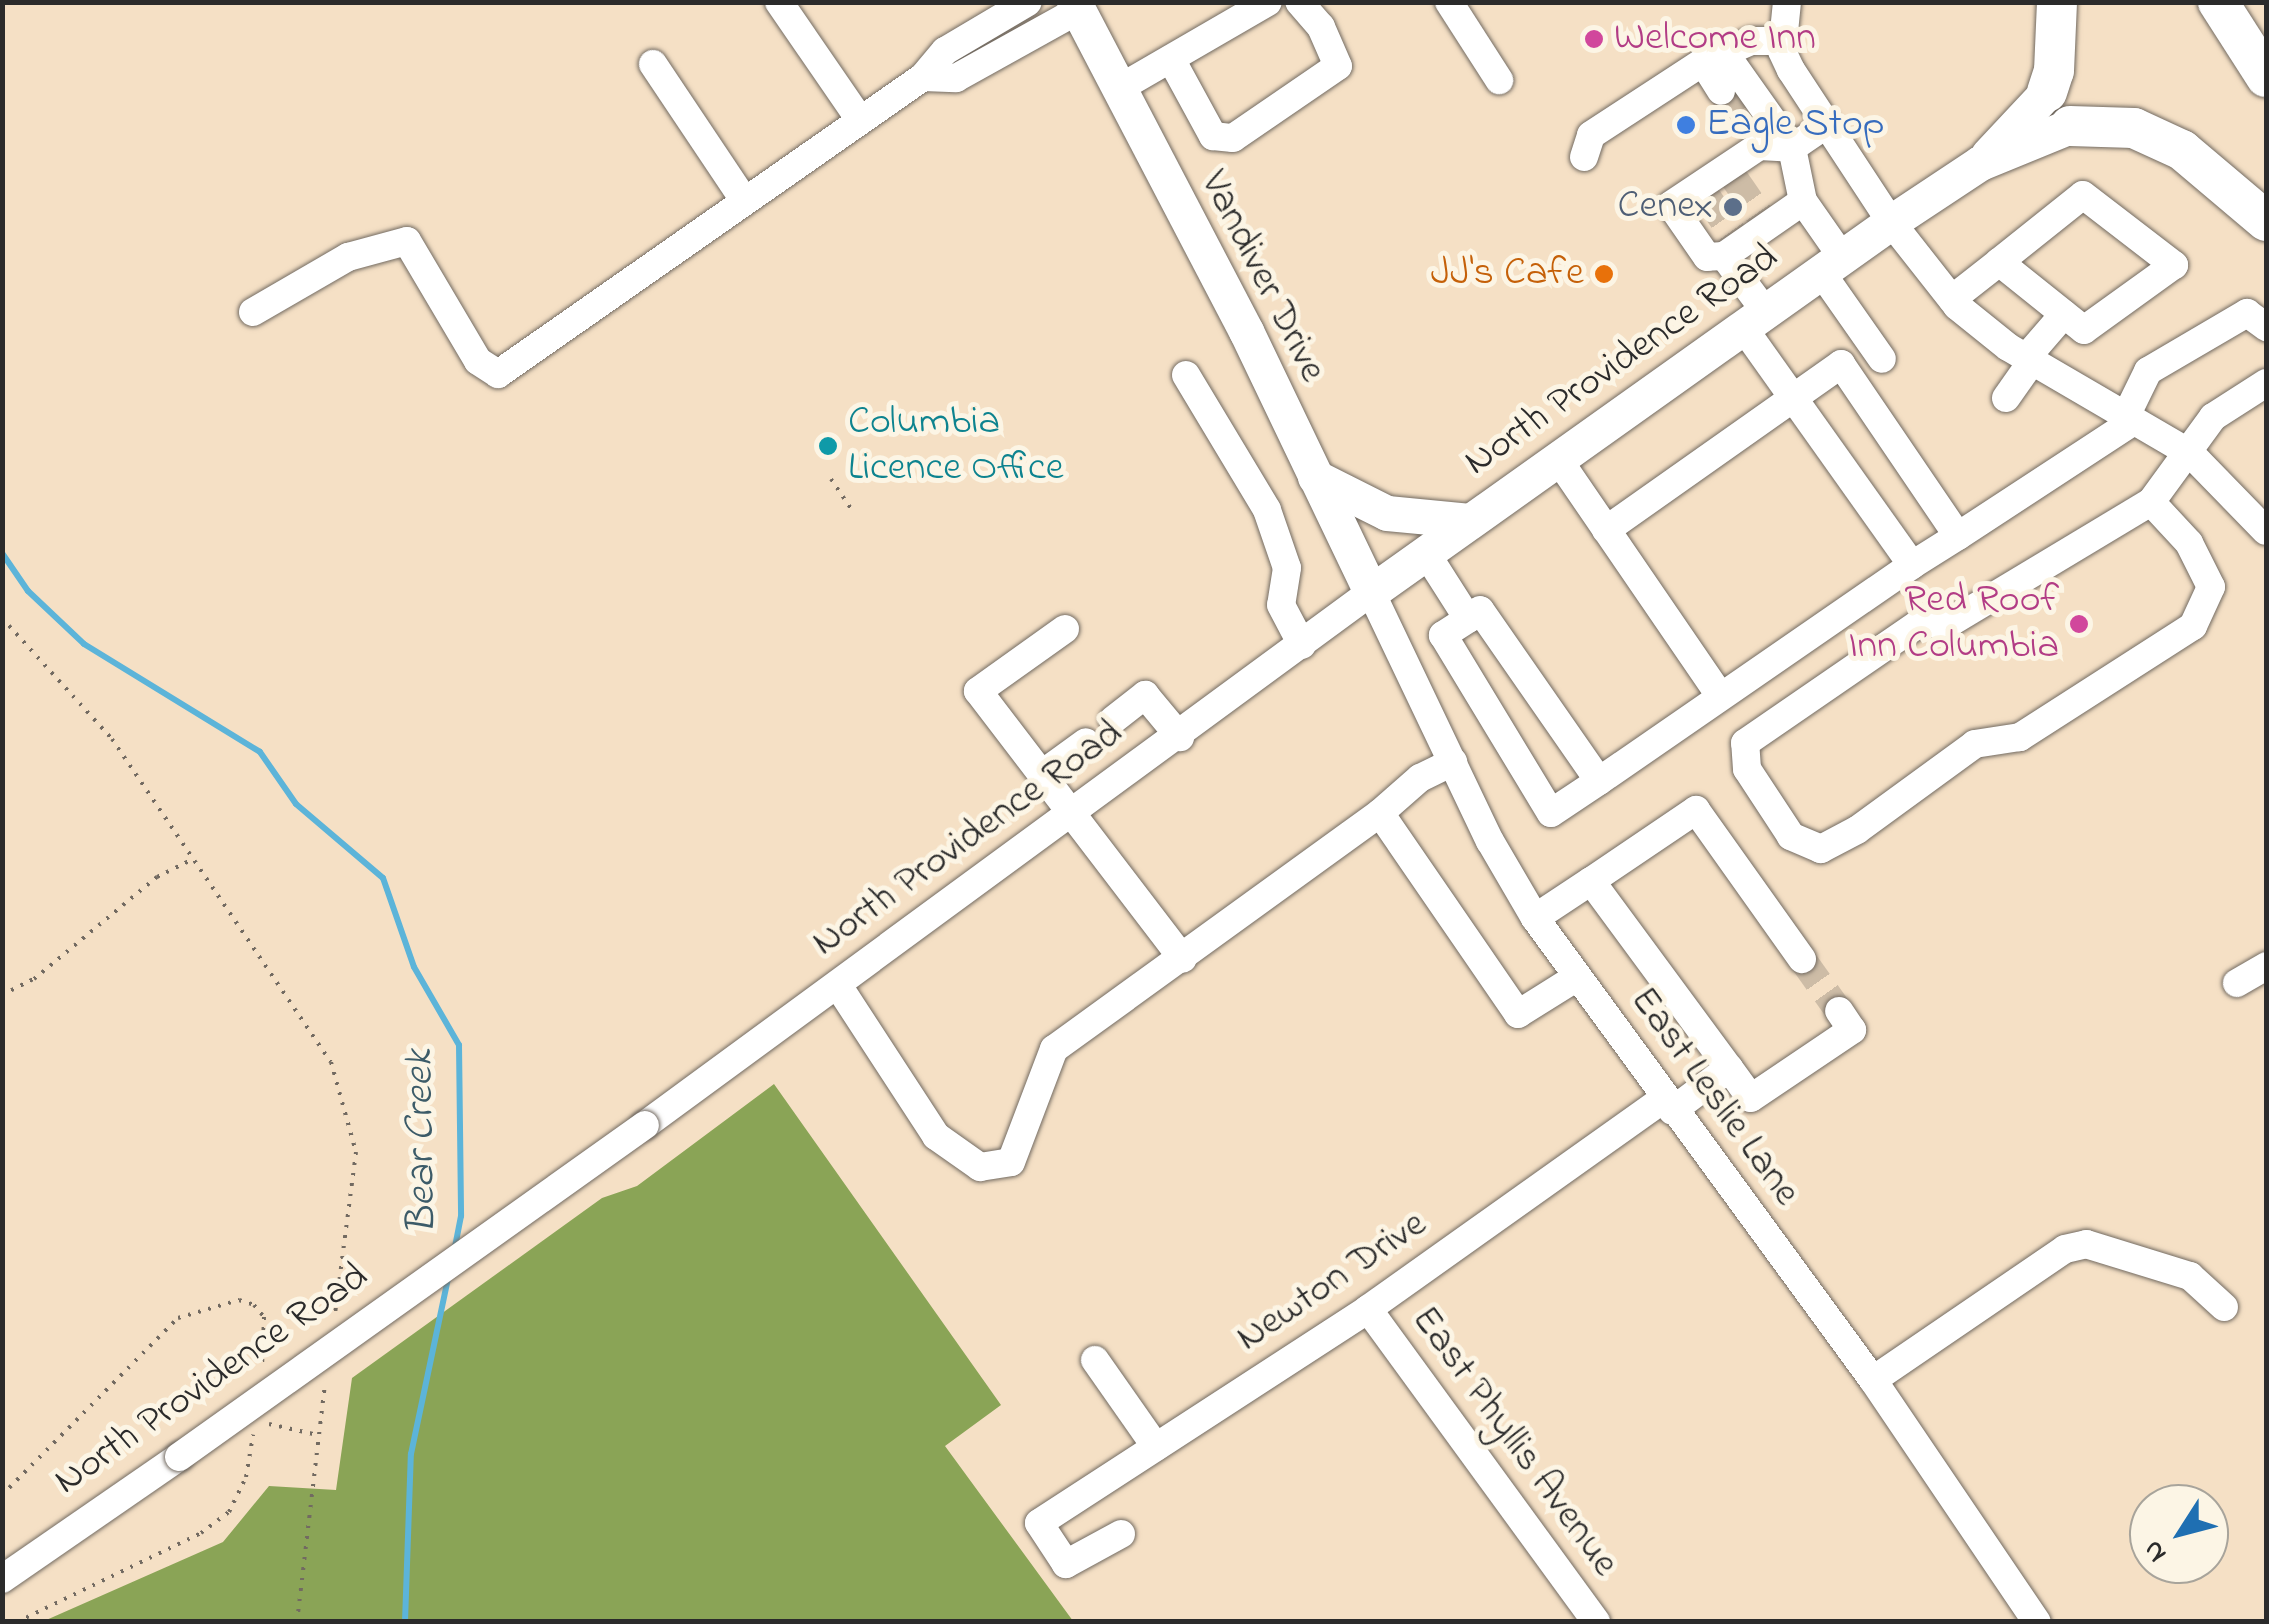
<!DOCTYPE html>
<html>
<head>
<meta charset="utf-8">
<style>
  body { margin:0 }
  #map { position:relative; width:2269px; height:1624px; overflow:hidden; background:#f5e0c5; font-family:"Indie Flower",sans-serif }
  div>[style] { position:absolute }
  .forest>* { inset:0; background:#8aa456 }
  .stream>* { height:6px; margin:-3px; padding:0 3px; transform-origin:3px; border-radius:3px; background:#5cb4d9 }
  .minor-tunnel>* { height:28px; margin-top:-14px; transform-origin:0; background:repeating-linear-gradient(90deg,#cdbca6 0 28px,transparent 0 42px) }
  .path>* { height:4px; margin-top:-2px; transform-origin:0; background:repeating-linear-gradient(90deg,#726a61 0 2.5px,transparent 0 10.5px) }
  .roads { filter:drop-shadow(0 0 2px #726a61) drop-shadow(0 0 2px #726a61) }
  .minor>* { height:28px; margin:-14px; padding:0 14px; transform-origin:14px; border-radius:14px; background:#fff }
  .major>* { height:35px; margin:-17.5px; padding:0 17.5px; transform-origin:17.5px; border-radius:17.5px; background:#fff }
  .highway>* { height:40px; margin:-20px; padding:0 20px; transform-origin:20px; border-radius:20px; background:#fff }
  .bridges { filter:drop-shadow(0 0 2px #726a61) drop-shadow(0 0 2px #726a61) }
  .minor-bridge>* { height:28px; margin:-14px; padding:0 14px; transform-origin:14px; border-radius:14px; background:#fff }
  .dots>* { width:28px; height:28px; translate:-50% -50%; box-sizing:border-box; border:5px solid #fcf5e5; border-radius:50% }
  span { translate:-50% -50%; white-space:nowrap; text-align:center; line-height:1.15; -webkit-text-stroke:10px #fcf5e5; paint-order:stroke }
  .hotel-label { font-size:40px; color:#b23c85 }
  .left { translate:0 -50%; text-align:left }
  .right { translate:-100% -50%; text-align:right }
  .shop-label { font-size:40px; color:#366cbe }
  .service-label { font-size:40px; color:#4e5e75 }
  .food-label { font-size:40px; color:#c56008 }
  .street-label { font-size:40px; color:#2b2b2b }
  .culture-label { font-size:40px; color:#0d838f }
  .water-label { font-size:42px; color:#3c5b68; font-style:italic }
  .frame { position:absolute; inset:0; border:5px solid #2b2b2b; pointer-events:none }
  .north { position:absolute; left:2129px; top:1484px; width:100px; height:100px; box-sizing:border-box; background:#fcf5e5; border:2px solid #a8a49b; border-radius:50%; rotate:234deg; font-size:28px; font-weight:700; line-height:40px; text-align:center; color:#2b2b2b }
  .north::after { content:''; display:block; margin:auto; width:35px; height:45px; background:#1f6fb2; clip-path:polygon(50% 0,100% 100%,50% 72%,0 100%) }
</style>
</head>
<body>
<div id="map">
  <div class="forest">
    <i style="clip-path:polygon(774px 1084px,1001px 1405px,945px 1446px,1073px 1621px,44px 1621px,223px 1542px,269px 1486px,336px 1490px,352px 1378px,602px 1198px,637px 1186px)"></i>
  </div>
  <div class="stream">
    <i style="left:2px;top:553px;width:46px;rotate:55.6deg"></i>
    <i style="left:28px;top:591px;width:77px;rotate:43.4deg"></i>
    <i style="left:84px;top:644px;width:206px;rotate:31.5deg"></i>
    <i style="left:260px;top:752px;width:63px;rotate:55.3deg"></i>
    <i style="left:296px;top:804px;width:114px;rotate:40.4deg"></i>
    <i style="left:383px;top:878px;width:94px;rotate:70.8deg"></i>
    <i style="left:414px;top:967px;width:90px;rotate:60deg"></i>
    <i style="left:459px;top:1045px;width:171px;rotate:89.3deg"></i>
    <i style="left:461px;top:1216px;width:36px;rotate:101deg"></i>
    <i style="left:405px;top:1622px;width:168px;rotate:-88deg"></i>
    <i style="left:411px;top:1454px;width:180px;rotate:-78.1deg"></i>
  </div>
  <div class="minor-tunnel">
    <i style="left:1721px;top:91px;width:42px;rotate:53.7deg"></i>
    <i style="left:1734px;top:178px;width:47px;rotate:55.3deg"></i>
    <i style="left:1707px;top:197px;width:47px;rotate:54.6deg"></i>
    <i style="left:1802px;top:959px;width:64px;rotate:54.6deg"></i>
  </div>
  <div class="path">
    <i style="left:831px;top:479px;width:40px;rotate:56deg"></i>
    <i style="left:2px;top:618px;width:164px;rotate:47.7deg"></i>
    <i style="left:112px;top:739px;width:390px;rotate:55.9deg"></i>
    <i style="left:331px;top:1062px;width:93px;rotate:74.5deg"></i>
    <i style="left:356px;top:1152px;width:163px;rotate:97.4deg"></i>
    <i style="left:2px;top:995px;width:36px;rotate:-27deg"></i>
    <i style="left:34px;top:979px;width:160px;rotate:-39.7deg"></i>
    <i style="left:157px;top:877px;width:40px;rotate:-26.6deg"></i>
    <i style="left:269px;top:1424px;width:50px;rotate:12.7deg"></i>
    <i style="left:2px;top:1495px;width:250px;rotate:-45.2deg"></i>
    <i style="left:178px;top:1318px;width:64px;rotate:-16.4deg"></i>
    <i style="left:239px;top:1300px;width:16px;rotate:18deg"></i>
    <i style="left:254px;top:1305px;width:16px;rotate:50deg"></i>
    <i style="left:264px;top:1317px;width:49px;rotate:92.3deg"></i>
    <i style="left:17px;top:1622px;width:204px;rotate:-25.8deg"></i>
    <i style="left:201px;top:1533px;width:35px;rotate:-37deg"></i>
    <i style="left:229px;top:1512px;width:39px;rotate:-64deg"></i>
    <i style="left:246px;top:1477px;width:43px;rotate:-80.5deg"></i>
    <i style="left:297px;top:1622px;width:241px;rotate:-83.3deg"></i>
  </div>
  <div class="roads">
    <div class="minor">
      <i style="left:779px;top:2px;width:143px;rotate:55.5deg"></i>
      <i style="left:1449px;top:2px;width:93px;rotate:57.3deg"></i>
      <i style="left:1787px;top:2px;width:49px;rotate:95.8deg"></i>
      <i style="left:1782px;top:51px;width:21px;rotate:65deg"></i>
      <i style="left:1791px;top:70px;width:182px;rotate:56.7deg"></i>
      <i style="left:1891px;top:222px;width:107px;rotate:51.8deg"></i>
      <i style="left:1957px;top:306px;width:65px;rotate:38.8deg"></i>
      <i style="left:2008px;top:347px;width:212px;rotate:30.3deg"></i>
      <i style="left:2191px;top:454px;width:107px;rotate:45.8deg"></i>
      <i style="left:1724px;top:52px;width:118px;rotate:54.7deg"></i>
      <i style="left:1792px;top:148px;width:54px;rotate:78.3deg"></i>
      <i style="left:1803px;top:201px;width:68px;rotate:55.1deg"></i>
      <i style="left:1171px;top:59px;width:88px;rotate:61.4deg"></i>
      <i style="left:1213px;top:136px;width:20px;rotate:6deg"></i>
      <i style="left:1233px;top:138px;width:127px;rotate:-34.4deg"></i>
      <i style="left:1338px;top:66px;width:43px;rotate:-113.6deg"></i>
      <i style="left:1321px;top:27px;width:33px;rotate:-131deg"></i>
      <i style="left:1703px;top:62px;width:34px;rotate:58deg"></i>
      <i style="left:653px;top:64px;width:164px;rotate:56.2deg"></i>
      <i style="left:923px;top:77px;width:33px;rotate:2deg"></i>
      <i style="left:956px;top:78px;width:140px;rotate:-29.1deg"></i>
      <i style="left:1118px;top:89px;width:173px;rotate:-30.1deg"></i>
      <i style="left:1584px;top:157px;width:23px;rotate:-72deg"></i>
      <i style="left:1591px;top:135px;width:134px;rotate:-33.1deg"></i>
      <i style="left:1703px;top:62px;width:52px;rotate:-23.6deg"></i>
      <i style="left:1751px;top:41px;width:31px"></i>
      <i style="left:1724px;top:256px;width:96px;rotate:-34.8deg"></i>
      <i style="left:1821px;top:272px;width:106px;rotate:55deg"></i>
      <i style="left:1952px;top:299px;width:60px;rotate:-38.2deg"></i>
      <i style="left:1999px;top:262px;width:107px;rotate:-38.6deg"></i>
      <i style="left:2083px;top:195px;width:115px;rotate:37.6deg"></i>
      <i style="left:2174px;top:265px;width:111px;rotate:144.2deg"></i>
      <i style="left:2084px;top:330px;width:109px;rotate:-141.3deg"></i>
      <i style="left:1765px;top:311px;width:69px;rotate:-126.7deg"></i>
      <i style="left:1724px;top:256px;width:17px;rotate:177deg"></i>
      <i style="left:1707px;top:257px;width:63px;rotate:-124.7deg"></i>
      <i style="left:1671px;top:205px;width:106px;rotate:-33.8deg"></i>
      <i style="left:1759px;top:146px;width:33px;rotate:3deg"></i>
      <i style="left:1792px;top:148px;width:42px;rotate:-34.4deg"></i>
      <i style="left:253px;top:312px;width:110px;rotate:-30.1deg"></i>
      <i style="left:348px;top:257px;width:61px;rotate:-15.2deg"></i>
      <i style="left:407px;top:241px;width:139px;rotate:59.4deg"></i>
      <i style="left:478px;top:361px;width:24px;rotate:33deg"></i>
      <i style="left:498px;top:374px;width:518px;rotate:-34.95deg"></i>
      <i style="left:923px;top:77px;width:34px;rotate:-50deg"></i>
      <i style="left:945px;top:51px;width:96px;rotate:-30.6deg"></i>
      <i style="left:2026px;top:358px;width:58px;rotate:-49.2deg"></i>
      <i style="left:1186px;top:375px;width:157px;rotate:59deg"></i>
      <i style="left:1267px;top:510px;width:61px;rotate:71deg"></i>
      <i style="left:1287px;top:568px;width:37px;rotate:99deg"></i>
      <i style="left:1281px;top:605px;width:45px;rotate:62.3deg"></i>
      <i style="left:2006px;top:398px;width:45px;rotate:-54.9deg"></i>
      <i style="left:2126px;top:416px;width:50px;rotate:-63.9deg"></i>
      <i style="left:2148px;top:371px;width:115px;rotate:-30.4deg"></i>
      <i style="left:2247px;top:313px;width:24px;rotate:36deg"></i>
      <i style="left:1558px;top:459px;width:287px;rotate:55.6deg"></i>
      <i style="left:2151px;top:502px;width:56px;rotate:47.2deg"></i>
      <i style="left:2189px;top:543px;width:49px;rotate:63.4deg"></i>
      <i style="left:2211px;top:587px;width:43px;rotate:114.8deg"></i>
      <i style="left:2193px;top:626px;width:206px;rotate:147.3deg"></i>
      <i style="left:2020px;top:737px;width:46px;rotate:171.2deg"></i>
      <i style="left:1975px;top:744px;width:146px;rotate:143.9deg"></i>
      <i style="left:1857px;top:830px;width:41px;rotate:152.2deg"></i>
      <i style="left:1821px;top:849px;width:33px;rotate:-157deg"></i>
      <i style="left:1791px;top:836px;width:80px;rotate:-123.3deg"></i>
      <i style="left:1747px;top:769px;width:26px;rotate:-94deg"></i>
      <i style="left:1745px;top:743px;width:210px;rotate:-34.5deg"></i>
      <i style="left:1918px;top:624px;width:33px;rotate:-3deg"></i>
      <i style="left:1951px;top:622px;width:233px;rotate:-31deg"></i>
      <i style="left:2151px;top:502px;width:105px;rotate:-53.9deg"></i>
      <i style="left:2213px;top:417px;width:63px;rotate:-32.7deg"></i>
      <i style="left:1606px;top:530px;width:288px;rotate:-35.2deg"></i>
      <i style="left:1841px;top:364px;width:208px;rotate:55.8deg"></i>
      <i style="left:1958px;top:536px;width:210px;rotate:-33.2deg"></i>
      <i style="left:1426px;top:553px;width:78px;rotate:57.5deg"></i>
      <i style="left:1468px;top:619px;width:30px;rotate:147deg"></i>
      <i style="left:1443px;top:635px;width:208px;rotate:58.8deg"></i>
      <i style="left:1551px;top:813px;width:58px;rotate:-33.7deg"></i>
      <i style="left:1599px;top:781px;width:208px;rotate:-124.8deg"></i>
      <i style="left:1480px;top:610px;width:15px;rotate:143deg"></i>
      <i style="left:1912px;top:565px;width:54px;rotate:-32.2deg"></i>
      <i style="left:1065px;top:629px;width:107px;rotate:144.5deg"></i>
      <i style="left:978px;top:691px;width:337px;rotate:52.6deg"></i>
      <i style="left:1113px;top:720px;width:41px;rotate:-38deg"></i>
      <i style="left:1145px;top:695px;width:55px;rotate:50.2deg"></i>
      <i style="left:1042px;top:774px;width:54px;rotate:-36deg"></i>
      <i style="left:1599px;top:781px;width:380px;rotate:-34.6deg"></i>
      <i style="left:1912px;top:565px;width:292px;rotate:-125.4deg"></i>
      <i style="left:1380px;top:813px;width:53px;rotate:-41.2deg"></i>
      <i style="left:1420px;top:778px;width:37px;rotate:-26deg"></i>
      <i style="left:1591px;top:881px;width:127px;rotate:-34.1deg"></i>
      <i style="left:1696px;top:810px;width:183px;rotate:54.6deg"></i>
      <i style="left:1535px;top:918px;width:67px;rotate:-33.5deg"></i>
      <i style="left:1591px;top:881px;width:232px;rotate:53.6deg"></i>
      <i style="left:1729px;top:1068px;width:71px;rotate:143deg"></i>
      <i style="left:2237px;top:983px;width:34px;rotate:-30deg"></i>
      <i style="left:839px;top:987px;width:178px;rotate:56.9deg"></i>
      <i style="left:936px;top:1136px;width:54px;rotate:35.2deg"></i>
      <i style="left:980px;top:1167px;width:31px;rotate:-9deg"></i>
      <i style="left:1011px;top:1162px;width:121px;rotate:-69.2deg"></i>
      <i style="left:1054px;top:1049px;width:402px;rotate:-35.9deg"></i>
      <i style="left:1380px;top:813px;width:244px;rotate:55.5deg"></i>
      <i style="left:1518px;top:1014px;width:70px;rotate:-32.1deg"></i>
      <i style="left:1729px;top:1068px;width:37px;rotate:54deg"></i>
      <i style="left:1751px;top:1098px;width:122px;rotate:-34deg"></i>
      <i style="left:1852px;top:1030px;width:23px;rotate:-124deg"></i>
      <i style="left:645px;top:1125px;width:901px;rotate:-36.28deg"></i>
      <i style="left:1371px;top:592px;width:276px;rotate:64.5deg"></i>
      <i style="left:1490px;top:841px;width:89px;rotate:59.7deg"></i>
      <i style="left:1535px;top:918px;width:572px;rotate:53.81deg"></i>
      <i style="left:1873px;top:1380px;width:292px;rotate:55.9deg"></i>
      <i style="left:1368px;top:1309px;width:387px;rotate:53.9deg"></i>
      <i style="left:1095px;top:1360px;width:106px;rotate:55deg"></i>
      <i style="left:1873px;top:1380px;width:232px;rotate:-34.3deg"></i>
      <i style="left:2065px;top:1249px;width:22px;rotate:-13deg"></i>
      <i style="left:2086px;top:1244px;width:109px;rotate:17.1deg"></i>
      <i style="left:2190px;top:1276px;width:46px;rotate:42.4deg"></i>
      <i style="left:1121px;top:1534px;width:63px;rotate:151.4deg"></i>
      <i style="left:1066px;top:1564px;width:49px;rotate:-123.4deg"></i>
      <i style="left:1039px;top:1523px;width:392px;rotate:-33deg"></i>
      <i style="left:1368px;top:1309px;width:362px;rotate:-35.4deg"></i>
      <i style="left:2px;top:1579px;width:215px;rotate:-34.6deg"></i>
    </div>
    <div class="major">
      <i style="left:1074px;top:2px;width:371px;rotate:62.4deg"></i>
      <i style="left:1246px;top:331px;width:289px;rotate:64.4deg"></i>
      <i style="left:1371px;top:592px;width:638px;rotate:-35.43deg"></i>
      <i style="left:1891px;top:222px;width:107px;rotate:-33.5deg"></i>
      <i style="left:1980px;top:163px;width:97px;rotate:-22.3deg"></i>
      <i style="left:1988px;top:155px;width:86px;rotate:-46.9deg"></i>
      <i style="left:1315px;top:477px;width:80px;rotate:26.6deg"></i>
      <i style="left:1387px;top:513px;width:83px;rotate:5.5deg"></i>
    </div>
    <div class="highway">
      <i style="left:2218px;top:2px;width:89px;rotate:57.4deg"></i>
      <i style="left:2047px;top:92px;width:22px;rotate:-72deg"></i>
      <i style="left:2054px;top:71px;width:69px;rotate:-87.5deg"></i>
      <i style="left:2070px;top:126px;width:64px;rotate:1.8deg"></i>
      <i style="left:2134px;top:128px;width:53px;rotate:24.6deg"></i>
      <i style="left:2182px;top:150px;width:110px;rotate:40.2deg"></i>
    </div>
  </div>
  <div class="bridges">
    <div class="minor-bridge">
      <i style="left:179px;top:1457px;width:572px;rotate:-35.47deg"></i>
    </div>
  </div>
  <div class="dots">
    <i style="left:1594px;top:39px;background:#d1479c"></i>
    <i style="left:1686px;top:125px;background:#3f7fe0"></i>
    <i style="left:1733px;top:207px;background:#5c6f8a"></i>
    <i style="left:1604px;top:274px;background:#e8710a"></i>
    <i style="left:828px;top:446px;background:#0f9aa8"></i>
    <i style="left:2079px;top:624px;background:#d1479c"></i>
  </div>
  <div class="hotel-label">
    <span class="left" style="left:1614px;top:39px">Welcome Inn</span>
    <span class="right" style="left:2059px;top:624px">Red Roof<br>Inn Columbia</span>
  </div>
  <div class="shop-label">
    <span class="left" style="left:1706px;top:125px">Eagle Stop</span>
  </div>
  <div class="service-label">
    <span class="right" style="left:1713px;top:207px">Cenex</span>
  </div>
  <div class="food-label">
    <span class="right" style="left:1584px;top:274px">JJ's Cafe</span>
  </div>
  <div class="street-label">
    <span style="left:1262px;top:277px;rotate:63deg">Vandiver Drive</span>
    <span style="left:1622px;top:361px;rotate:-35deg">North Providence Road</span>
    <span style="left:968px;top:839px;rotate:-36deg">North Providence Road</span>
    <span style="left:1714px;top:1097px;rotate:54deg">East Leslie Lane</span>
    <span style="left:1332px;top:1282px;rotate:-34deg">Newton Drive</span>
    <span style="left:212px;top:1380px;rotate:-35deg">North Providence Road</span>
    <span style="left:1514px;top:1442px;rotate:54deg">East Phyllis Avenue</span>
  </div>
  <div class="culture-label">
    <span class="left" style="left:848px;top:446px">Columbia<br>Licence Office</span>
  </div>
  <div class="water-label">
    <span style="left:422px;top:1142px;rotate:-91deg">Bear Creek</span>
  </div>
  <div class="frame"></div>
  <div class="north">N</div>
</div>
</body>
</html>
